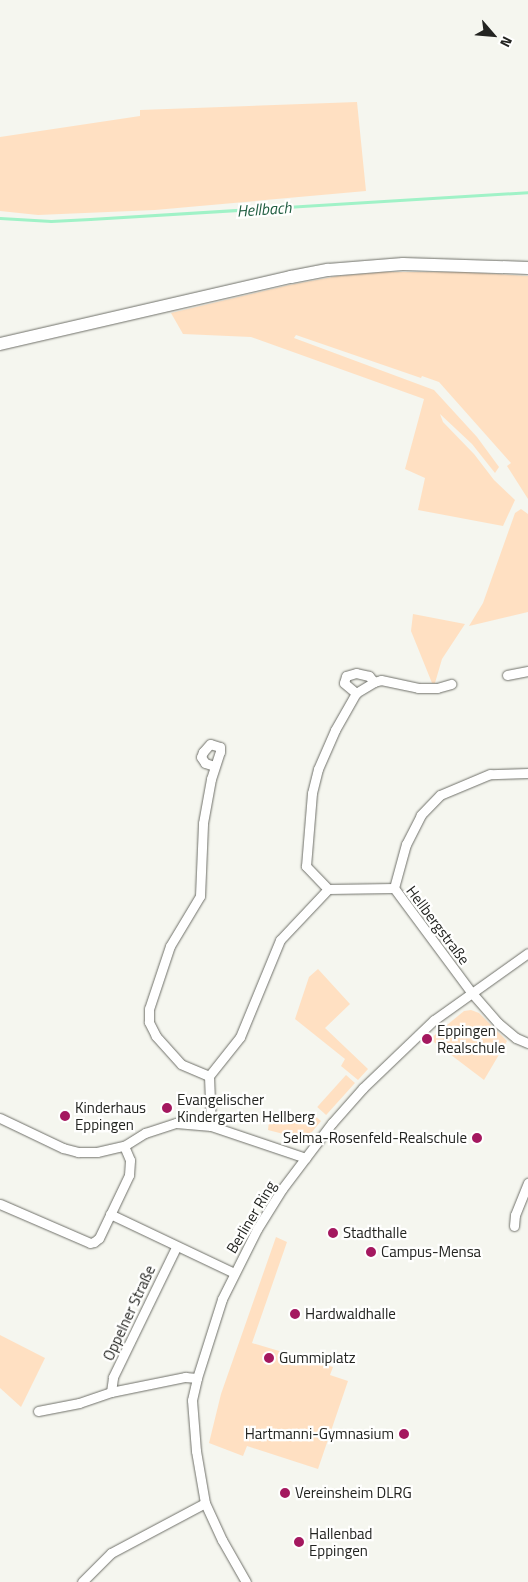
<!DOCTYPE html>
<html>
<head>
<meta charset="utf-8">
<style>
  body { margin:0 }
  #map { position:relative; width:528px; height:1582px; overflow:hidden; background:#f5f6ef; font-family:"Titillium Web",sans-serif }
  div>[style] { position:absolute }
  .green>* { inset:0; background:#ffe0c2; transform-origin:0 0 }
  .stream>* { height:3px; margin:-1.5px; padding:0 1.5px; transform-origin:1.5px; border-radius:1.5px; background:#a0f2c7 }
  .roads { filter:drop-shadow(0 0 1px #6f7069) drop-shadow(0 0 1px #6f7069) }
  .street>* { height:9px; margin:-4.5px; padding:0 4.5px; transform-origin:4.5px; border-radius:4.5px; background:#fff }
  .secondary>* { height:12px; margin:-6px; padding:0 6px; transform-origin:6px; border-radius:6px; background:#fff }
  .dots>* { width:14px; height:14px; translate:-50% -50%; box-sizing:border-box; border:2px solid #fffffe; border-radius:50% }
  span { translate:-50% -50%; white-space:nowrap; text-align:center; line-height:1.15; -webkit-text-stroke:4.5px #fffffe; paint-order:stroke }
  .street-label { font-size:15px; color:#232421 }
  .poi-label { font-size:15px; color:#232421 }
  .left { translate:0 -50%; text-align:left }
  .right { translate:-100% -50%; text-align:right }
  .water-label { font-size:16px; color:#225f43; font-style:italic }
  .north { position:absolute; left:468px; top:10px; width:50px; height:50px; -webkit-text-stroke:4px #fffffe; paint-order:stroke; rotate:117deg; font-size:14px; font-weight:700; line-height:20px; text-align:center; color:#232421 }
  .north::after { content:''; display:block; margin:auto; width:18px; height:22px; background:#232421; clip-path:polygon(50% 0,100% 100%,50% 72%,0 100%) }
</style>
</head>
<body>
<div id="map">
  <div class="green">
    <i style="clip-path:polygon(357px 102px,366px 191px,155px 210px,152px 192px,155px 210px,38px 215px,0 211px,0 137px,140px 116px,140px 110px)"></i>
    <i style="clip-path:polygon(382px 272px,466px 272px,528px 276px,528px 499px,507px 466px,511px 463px,439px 382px,422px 376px,421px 378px,296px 335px,294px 338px,434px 390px,477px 437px,499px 467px,495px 473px,472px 444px,440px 414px,443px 422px,474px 454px,494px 480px,515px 500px,503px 526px,418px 510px,425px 478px,405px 469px,424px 399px,251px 337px,183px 334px,171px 313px,289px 285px,338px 276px)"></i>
    <i style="clip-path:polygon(521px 509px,528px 514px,528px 612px,469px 626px,483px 603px,515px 513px)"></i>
    <i style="clip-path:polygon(413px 614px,465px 624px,442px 659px,435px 683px,432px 683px,411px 631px)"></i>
    <i style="clip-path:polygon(318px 969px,350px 1004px,325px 1028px,368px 1069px,358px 1080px,341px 1066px,345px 1059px,295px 1019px,309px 977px)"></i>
    <i style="clip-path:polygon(471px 1010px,479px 1013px,507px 1041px,484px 1080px,430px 1039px,464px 1011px)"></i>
    <i style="left:346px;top:1075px;width:12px;height:43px;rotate:42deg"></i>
    <i style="clip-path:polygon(313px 1114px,321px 1121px,312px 1132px,304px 1136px,295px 1137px,268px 1130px,269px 1121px,279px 1120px,279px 1117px)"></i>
    <i style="clip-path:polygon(276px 1237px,287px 1242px,252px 1343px,333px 1367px,330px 1375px,348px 1381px,318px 1469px,247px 1446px,243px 1456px,209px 1443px,221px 1394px)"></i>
    <i style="clip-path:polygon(0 1335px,45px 1358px,21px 1407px,0 1388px)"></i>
  </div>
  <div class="stream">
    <i style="left:0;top:218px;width:51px;rotate:3.4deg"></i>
    <i style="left:51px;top:221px;width:39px;rotate:-3deg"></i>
    <i style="left:90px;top:219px;width:439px;rotate:-3.5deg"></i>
  </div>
  <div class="roads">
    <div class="street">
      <i style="left:507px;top:675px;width:21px;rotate:-11deg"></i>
      <i style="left:374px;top:682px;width:7px;rotate:-16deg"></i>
      <i style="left:381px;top:680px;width:38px;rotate:12deg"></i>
      <i style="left:418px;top:688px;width:19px"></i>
      <i style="left:437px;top:688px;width:15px;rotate:-16deg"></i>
      <i style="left:528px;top:773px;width:38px;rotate:178deg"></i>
      <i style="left:490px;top:774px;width:54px;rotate:157.2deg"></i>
      <i style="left:440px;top:795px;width:28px;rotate:134deg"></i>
      <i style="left:421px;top:815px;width:33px;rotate:117deg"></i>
      <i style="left:406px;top:844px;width:46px;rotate:105.3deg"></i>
      <i style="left:394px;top:888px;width:129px;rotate:53.5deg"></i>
      <i style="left:471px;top:992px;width:41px;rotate:48.9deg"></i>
      <i style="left:498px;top:1023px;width:23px;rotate:40deg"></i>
      <i style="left:516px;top:1038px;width:13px;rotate:23deg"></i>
      <i style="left:328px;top:889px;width:32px;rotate:-134deg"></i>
      <i style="left:306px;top:866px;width:73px;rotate:-85.3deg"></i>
      <i style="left:312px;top:793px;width:25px;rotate:-76deg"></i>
      <i style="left:318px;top:769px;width:43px;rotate:-66.4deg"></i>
      <i style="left:335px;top:730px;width:43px;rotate:-60.4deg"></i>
      <i style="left:356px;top:693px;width:21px;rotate:-31deg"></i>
      <i style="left:374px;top:682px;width:8px;rotate:-130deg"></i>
      <i style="left:369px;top:676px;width:13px;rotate:-167deg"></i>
      <i style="left:356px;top:673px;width:10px;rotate:163deg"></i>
      <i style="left:346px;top:676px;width:7px;rotate:106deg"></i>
      <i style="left:344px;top:683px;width:16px;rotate:40deg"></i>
      <i style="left:209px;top:1076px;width:30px;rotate:-157deg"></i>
      <i style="left:181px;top:1064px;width:38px;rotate:-132deg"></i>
      <i style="left:156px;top:1036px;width:16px;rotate:-117deg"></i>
      <i style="left:149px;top:1022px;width:13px;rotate:-90deg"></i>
      <i style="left:149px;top:1009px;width:66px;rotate:-71.6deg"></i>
      <i style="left:170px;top:946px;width:58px;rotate:-59deg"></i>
      <i style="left:200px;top:896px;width:73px;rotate:-87.6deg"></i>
      <i style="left:203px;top:823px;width:45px;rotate:-79.7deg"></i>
      <i style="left:211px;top:779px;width:28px;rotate:-72deg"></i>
      <i style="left:220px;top:752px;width:5px;rotate:-90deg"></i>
      <i style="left:220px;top:747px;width:10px;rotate:-163deg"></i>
      <i style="left:210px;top:744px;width:11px;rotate:131deg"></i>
      <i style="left:203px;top:752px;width:5px;rotate:112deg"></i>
      <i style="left:201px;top:757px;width:7px;rotate:56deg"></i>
      <i style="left:205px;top:763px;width:9px;rotate:18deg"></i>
      <i style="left:0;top:1118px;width:70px;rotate:25.5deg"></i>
      <i style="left:63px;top:1148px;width:16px;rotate:15deg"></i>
      <i style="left:78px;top:1152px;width:19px"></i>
      <i style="left:97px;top:1152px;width:28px;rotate:-13deg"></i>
      <i style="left:124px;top:1146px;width:25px;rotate:-32deg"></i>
      <i style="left:145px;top:1133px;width:33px;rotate:-18deg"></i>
      <i style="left:176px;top:1123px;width:35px;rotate:5deg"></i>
      <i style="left:211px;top:1126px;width:100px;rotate:18.6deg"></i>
      <i style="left:211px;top:1126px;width:50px;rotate:-92.3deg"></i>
      <i style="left:209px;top:1076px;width:50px;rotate:-51.5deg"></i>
      <i style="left:240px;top:1037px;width:105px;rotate:-67.6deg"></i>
      <i style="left:280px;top:940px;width:70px;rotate:-46.7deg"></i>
      <i style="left:328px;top:889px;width:66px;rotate:-0.9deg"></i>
      <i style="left:0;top:1204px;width:98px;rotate:23.4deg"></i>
      <i style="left:90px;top:1243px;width:4px;rotate:-14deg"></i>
      <i style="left:94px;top:1242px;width:6px;rotate:-39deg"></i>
      <i style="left:99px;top:1238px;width:70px;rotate:-64.5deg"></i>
      <i style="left:129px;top:1175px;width:15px;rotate:-86deg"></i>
      <i style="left:130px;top:1160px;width:15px;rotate:-113deg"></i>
      <i style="left:110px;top:1214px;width:137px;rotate:25.4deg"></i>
      <i style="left:514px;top:1226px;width:11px;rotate:-85deg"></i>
      <i style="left:515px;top:1215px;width:35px;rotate:-68deg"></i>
      <i style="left:111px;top:1392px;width:76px;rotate:-11.5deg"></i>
      <i style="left:185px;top:1377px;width:12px;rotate:5deg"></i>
      <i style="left:38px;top:1411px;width:42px;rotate:-11deg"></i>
      <i style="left:79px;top:1403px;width:34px;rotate:-19deg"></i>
      <i style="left:111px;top:1392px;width:15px;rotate:-82deg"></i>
      <i style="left:113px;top:1377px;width:144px;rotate:-64.1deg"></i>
      <i style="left:82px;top:1582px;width:41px;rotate:-45deg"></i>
      <i style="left:111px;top:1553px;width:106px;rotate:-28deg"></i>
      <i style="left:246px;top:1582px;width:48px;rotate:-119.7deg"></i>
      <i style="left:222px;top:1540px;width:41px;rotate:-114.7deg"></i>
      <i style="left:205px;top:1503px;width:53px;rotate:-99.8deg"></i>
      <i style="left:196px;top:1451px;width:51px;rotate:-94.5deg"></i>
      <i style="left:192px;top:1400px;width:23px;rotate:-77deg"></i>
      <i style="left:197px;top:1378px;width:83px;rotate:-72.4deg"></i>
      <i style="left:222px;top:1299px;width:78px;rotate:-63.4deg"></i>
      <i style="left:257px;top:1229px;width:47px;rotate:-58deg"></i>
      <i style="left:282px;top:1189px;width:83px;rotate:-52.9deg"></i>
      <i style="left:332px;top:1123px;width:47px;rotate:-48.5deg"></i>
      <i style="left:363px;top:1088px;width:98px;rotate:-43.8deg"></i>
      <i style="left:434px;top:1020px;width:115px;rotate:-35.5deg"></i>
    </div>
    <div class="secondary">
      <i style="left:0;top:344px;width:299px;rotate:-13deg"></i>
      <i style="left:291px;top:277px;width:38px;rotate:-11deg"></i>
      <i style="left:328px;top:270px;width:75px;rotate:-4.6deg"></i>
      <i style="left:403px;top:264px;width:125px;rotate:1.8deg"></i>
    </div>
  </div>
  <div class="dots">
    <i style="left:427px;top:1039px;background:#a4185f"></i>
    <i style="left:167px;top:1108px;background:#a4185f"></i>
    <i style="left:65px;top:1116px;background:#a4185f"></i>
    <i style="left:477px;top:1138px;background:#a4185f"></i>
    <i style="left:333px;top:1233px;background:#a4185f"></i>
    <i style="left:371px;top:1252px;background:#a4185f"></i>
    <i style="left:295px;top:1314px;background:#a4185f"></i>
    <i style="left:269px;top:1358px;background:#a4185f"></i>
    <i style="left:404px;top:1434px;background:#a4185f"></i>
    <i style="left:285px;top:1493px;background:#a4185f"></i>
    <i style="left:299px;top:1542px;background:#a4185f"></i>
  </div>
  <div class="street-label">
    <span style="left:438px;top:925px;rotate:53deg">Hellbergstraße</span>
    <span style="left:251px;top:1217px;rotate:-59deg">Berliner Ring</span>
    <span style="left:129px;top:1313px;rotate:-65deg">Oppelner Straße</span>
  </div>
  <div class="poi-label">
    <span class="left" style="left:437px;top:1039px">Eppingen<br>Realschule</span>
    <span class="left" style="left:177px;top:1108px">Evangelischer<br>Kindergarten Hellberg</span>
    <span class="left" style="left:75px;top:1116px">Kinderhaus<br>Eppingen</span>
    <span class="right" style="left:467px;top:1138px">Selma-Rosenfeld-Realschule</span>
    <span class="left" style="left:343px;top:1233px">Stadthalle</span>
    <span class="left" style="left:381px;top:1252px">Campus-Mensa</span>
    <span class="left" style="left:305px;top:1314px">Hardwaldhalle</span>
    <span class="left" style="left:279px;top:1358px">Gummiplatz</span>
    <span class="right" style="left:394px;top:1434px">Hartmanni-Gymnasium</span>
    <span class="left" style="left:295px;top:1493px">Vereinsheim DLRG</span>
    <span class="left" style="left:309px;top:1542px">Hallenbad<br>Eppingen</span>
  </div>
  <div class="water-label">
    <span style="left:264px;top:209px;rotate:-4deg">Hellbach</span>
  </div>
  <div class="north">N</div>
</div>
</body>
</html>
